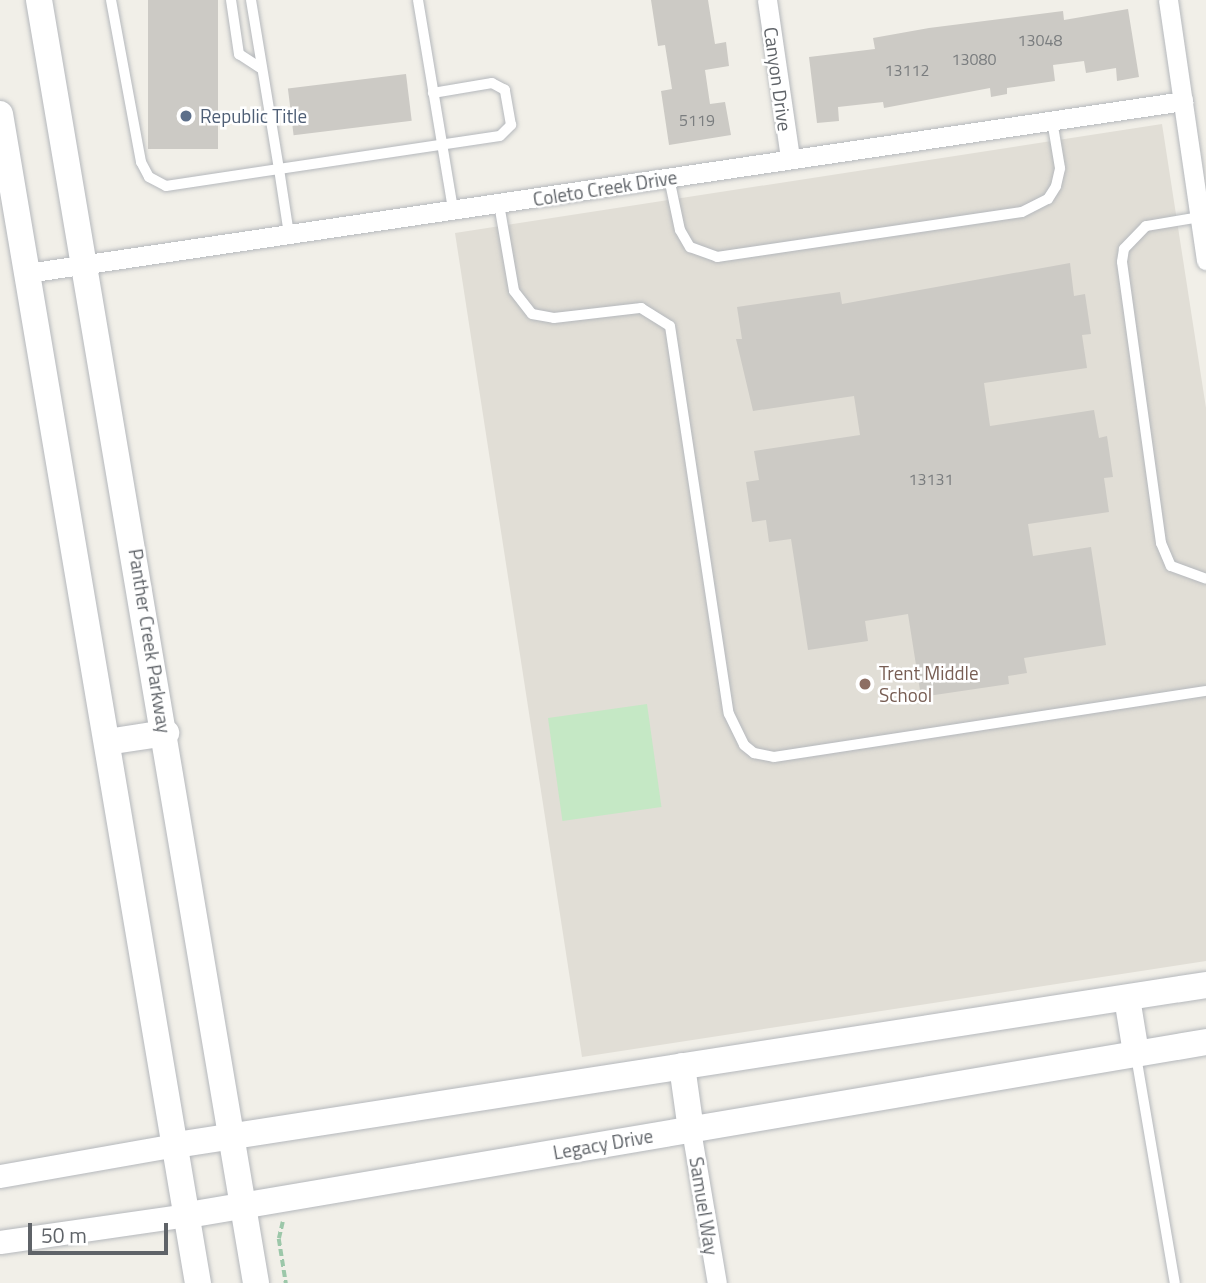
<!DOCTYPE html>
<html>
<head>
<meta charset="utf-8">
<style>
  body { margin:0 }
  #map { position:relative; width:1206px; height:1283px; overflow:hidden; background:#f1efe8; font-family:"Titillium Web",sans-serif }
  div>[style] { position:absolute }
  .education>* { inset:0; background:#e1ded6 }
  .green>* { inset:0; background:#c5e8c5; transform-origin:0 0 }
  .building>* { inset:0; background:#cccac5; transform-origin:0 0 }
  .path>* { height:3.5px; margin-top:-1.75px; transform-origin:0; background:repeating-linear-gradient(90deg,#9cc7a9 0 7px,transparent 0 10.5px) }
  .roads { filter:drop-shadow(0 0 2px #b5b8bc) drop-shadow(0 0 2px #b5b8bc) }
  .service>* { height:10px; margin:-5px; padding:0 5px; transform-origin:5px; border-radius:5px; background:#fff }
  .minor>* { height:19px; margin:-9.5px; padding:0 9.5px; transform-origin:9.5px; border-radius:9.5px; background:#fff }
  .tertiary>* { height:23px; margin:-11.5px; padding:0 11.5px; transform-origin:11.5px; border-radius:11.5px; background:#fff }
  .secondary>* { height:26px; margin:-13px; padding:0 13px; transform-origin:13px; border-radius:13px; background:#fff }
  .dots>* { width:19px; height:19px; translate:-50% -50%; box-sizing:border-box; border:4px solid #fff; border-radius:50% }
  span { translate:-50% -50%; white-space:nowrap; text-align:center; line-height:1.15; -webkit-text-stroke:5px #fff; paint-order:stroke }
  .number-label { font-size:16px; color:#7a7d7f }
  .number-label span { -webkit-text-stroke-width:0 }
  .street-label { font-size:19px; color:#5f6368 }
  .service-label { font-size:19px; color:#4e5e75 }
  .left { translate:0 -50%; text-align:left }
  .education-label { font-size:19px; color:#785e54 }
  .scale { position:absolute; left:28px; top:1223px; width:140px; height:32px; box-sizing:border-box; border:4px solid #5f6368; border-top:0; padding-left:9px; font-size:21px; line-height:24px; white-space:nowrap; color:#5f6368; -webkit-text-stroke:5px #fff; paint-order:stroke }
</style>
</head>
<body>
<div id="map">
  <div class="education">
    <i style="clip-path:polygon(1162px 124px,1206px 408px,1206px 961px,582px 1057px,455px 233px)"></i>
  </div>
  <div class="green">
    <i style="left:647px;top:704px;width:104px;height:100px;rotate:82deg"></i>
  </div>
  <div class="building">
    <i style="left:148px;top:0;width:70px;height:149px"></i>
    <i style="clip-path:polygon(651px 0,708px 0,715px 44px,726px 42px,729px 66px,705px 70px,710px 104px,725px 102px,731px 135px,669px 145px,661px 91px,672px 89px,665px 45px,658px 46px)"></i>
    <i style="clip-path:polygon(1128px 9px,1139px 77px,1117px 81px,1116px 68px,1086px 73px,1084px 61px,1053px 65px,1055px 81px,1007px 88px,1007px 94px,991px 97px,990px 88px,884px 108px,883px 102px,838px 107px,839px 121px,817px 123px,809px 57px,875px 49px,873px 38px,929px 28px,1063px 11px,1064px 20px)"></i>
    <i style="left:406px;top:74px;width:47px;height:119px;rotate:83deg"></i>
    <i style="clip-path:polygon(1070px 263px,1074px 296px,1085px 294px,1091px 334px,1082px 335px,1087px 368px,984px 383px,990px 426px,1094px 410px,1099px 438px,1107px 436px,1113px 477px,1104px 478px,1109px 512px,1028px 524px,1033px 556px,1091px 547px,1106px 645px,1024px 658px,1027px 673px,1008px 676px,1009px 684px,921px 697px,908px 614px,865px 621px,868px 641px,808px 650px,791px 539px,769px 542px,766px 520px,752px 522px,746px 482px,759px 480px,754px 451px,860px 435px,854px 396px,753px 411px,736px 339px,742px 339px,737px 307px,840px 292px,842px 304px)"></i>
  </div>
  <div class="path">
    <i style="left:283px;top:1222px;width:17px;rotate:103deg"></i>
    <i style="left:279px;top:1239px;width:45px;rotate:81deg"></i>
  </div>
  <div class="roads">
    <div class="service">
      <i style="left:111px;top:0;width:165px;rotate:79.5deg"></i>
      <i style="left:141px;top:162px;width:17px;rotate:62deg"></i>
      <i style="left:149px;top:177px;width:19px;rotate:28deg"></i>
      <i style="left:166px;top:186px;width:114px;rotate:-8.6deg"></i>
      <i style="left:279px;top:169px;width:66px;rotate:81.3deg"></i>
      <i style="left:231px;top:0;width:55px;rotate:81.6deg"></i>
      <i style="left:239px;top:54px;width:27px;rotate:33deg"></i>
      <i style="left:251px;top:0;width:171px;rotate:80.6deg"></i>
      <i style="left:279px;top:169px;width:223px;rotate:-8.5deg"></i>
      <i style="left:500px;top:136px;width:16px;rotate:-45deg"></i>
      <i style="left:511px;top:125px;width:36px;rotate:-100deg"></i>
      <i style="left:505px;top:90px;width:15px;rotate:-152deg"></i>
      <i style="left:492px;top:83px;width:60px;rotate:170.4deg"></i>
      <i style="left:418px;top:0;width:213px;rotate:80.5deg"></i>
      <i style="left:669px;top:178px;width:53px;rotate:78.1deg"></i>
      <i style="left:680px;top:230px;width:20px;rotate:60deg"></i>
      <i style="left:690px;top:247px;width:29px;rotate:20deg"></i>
      <i style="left:717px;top:257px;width:308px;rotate:-8.4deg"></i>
      <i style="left:1022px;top:212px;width:29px;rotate:-27deg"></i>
      <i style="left:1048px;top:199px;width:15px;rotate:-58deg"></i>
      <i style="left:1056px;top:186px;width:18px;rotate:-77deg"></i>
      <i style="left:1060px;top:168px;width:49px;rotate:-99.5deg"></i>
      <i style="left:499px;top:204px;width:88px;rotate:80.2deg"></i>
      <i style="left:514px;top:291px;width:29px;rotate:52deg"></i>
      <i style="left:532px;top:314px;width:22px;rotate:10deg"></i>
      <i style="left:554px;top:318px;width:88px;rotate:-6.6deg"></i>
      <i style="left:641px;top:308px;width:34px;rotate:32deg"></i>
      <i style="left:670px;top:326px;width:392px;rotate:81.4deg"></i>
      <i style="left:729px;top:714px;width:34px;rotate:64deg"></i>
      <i style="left:744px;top:745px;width:13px;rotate:39deg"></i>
      <i style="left:754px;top:753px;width:20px;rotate:11deg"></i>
      <i style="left:774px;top:757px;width:437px;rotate:-8.7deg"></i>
      <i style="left:1200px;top:217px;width:55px;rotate:170.5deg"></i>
      <i style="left:1146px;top:226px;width:32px;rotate:134deg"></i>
      <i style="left:1124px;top:249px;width:13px;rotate:99deg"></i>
      <i style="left:1122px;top:262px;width:284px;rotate:82.1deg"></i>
      <i style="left:1161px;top:543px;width:25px;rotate:67deg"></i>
      <i style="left:1171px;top:566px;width:37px;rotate:20deg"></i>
      <i style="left:1136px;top:1056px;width:230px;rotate:80.3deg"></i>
    </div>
    <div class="minor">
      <i style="left:767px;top:0;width:160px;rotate:81.7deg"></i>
      <i style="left:1168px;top:0;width:263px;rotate:81.7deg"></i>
      <i style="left:27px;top:273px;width:1169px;rotate:-8.46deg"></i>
      <i style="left:691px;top:1130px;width:155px;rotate:80.4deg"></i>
    </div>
    <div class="tertiary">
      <i style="left:0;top:1176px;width:179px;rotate:-10deg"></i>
      <i style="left:0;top:1242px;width:190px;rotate:-8.2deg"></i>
    </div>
    <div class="secondary">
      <i style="left:39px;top:0;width:1301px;rotate:80.4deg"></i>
      <i style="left:0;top:114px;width:1186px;rotate:80.39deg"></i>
      <i style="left:107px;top:742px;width:60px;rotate:-8.7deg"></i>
      <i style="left:1127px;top:998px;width:56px;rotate:80.7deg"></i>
      <i style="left:682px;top:1066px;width:65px;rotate:82deg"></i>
      <i style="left:176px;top:1145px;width:1042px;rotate:-8.83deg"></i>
      <i style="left:188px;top:1215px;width:1033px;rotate:-9.64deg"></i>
    </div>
  </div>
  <div class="dots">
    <i style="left:186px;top:116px;background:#5c6f8a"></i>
    <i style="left:865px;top:684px;background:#8d6e63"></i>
  </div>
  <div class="number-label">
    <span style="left:1040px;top:40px">13048</span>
    <span style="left:974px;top:59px">13080</span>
    <span style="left:907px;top:70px">13112</span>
    <span style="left:697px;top:120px">5119</span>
    <span style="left:931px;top:479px">13131</span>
  </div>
  <div class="street-label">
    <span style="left:778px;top:79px;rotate:82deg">Canyon Drive</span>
    <span style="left:605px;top:188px;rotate:-9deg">Coleto Creek Drive</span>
    <span style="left:150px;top:641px;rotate:81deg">Panther Creek Parkway</span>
    <span style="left:603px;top:1144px;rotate:-10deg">Legacy Drive</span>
    <span style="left:704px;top:1206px;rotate:81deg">Samuel Way</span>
  </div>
  <div class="service-label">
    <span class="left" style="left:200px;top:116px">Republic Title</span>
  </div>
  <div class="education-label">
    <span class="left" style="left:879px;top:684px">Trent Middle<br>School</span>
  </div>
  <div class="scale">50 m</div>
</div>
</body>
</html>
